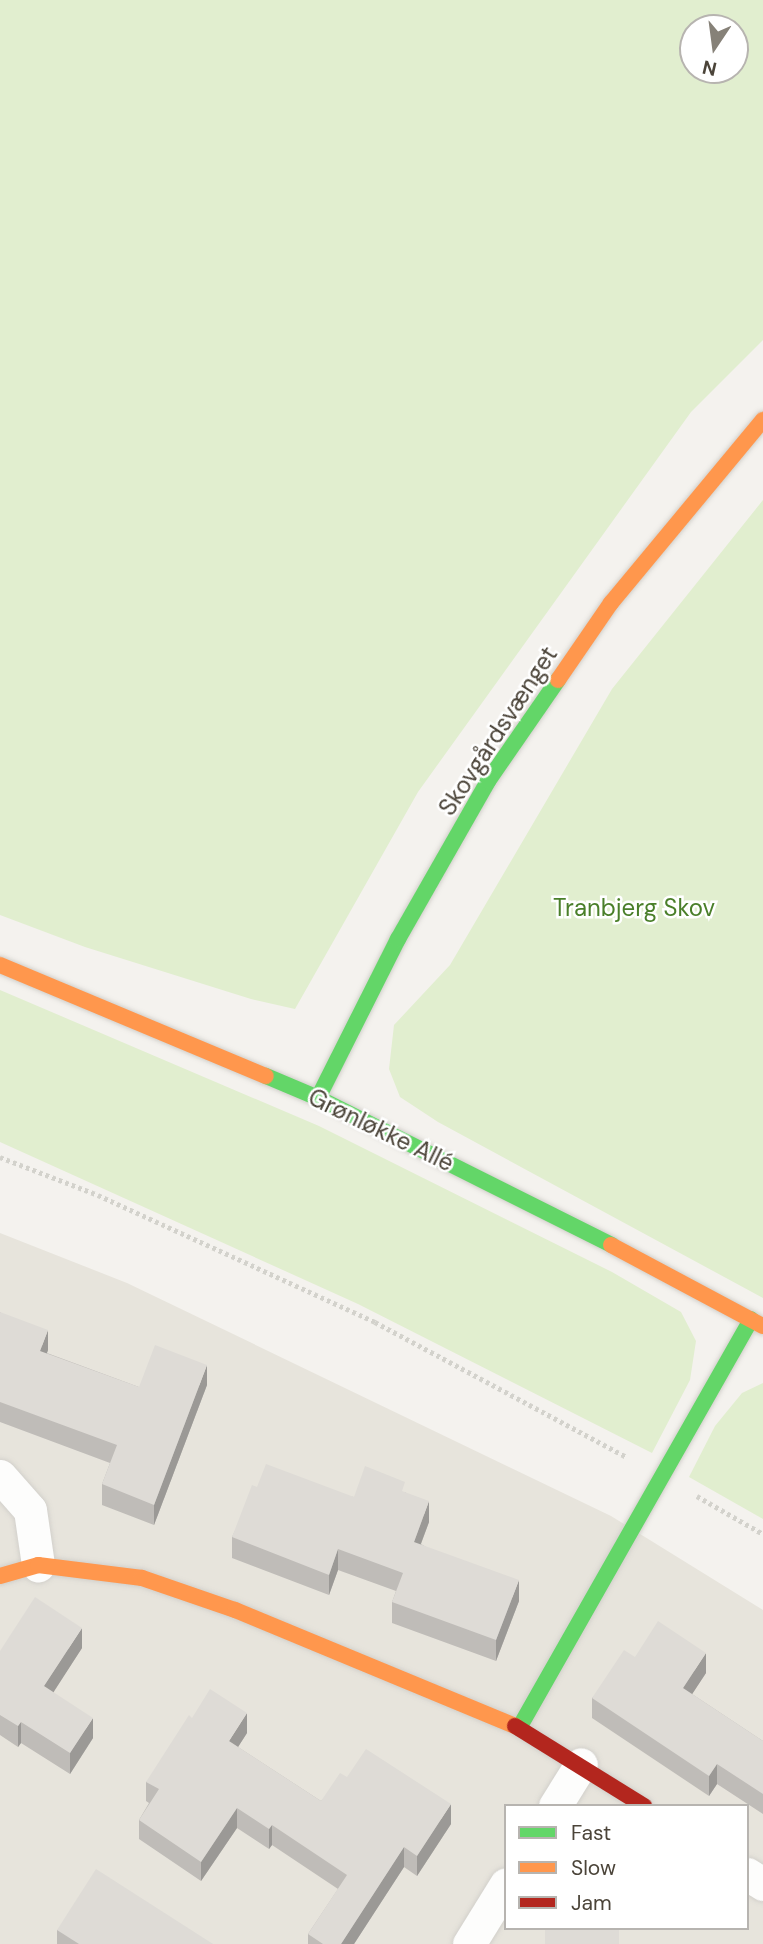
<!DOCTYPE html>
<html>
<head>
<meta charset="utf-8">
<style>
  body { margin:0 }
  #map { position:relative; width:763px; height:1944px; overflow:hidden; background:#f4f2ee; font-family:"DM Sans",sans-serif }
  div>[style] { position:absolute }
  .residential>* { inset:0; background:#e7e4dc }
  .green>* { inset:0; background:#e1eecf }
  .path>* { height:4.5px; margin-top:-2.25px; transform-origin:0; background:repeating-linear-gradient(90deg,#d3d2cc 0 3.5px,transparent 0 7px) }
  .roads { filter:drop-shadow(0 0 2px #d2d0cb) drop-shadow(0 0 2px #d2d0cb) }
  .street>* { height:33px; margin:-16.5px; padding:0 16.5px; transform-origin:16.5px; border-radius:16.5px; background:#fdfdfc }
  .fast>* { height:16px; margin:-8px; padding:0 8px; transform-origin:8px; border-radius:8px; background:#63d668 }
  .slow>* { height:16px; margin:-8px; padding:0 8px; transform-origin:8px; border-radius:8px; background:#ff974d }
  .jam>* { height:16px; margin:-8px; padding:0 8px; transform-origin:8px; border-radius:8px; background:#b3261e }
  .wall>* { inset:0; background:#bfbcb8 }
  .shaded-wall>* { inset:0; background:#9b9996 }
  .building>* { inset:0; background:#dedbd6; transform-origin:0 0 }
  span { translate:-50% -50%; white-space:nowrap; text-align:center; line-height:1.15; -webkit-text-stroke:5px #fff; paint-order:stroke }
  .street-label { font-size:24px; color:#4b4439 }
  .park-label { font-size:24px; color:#4a7f2a }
  .legend { position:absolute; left:504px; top:1804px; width:245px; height:126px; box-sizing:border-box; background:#fff; border:2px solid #b7b4b0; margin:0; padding:9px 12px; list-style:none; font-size:21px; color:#4b4439 }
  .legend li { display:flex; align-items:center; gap:14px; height:35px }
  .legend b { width:35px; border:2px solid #b7b4b0 }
  .north { position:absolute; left:679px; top:14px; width:70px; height:70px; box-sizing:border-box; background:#fff; border:2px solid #b7b4b0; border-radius:50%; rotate:193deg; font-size:19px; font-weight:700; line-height:28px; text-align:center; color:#4b4439 }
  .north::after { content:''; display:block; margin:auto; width:24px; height:32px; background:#868178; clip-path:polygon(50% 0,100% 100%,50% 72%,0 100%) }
</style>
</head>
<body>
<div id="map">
  <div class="residential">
    <i style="clip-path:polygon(evenodd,0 1233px,127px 1283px,611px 1516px,763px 1610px,763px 1944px,0 1944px,0 1233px,506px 1806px,747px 1806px,747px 1928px,506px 1928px,506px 1806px)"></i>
  </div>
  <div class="green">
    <i style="clip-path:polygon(evenodd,0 0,763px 0,763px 340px,691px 412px,418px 792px,295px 1009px,251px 999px,85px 947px,0 915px,0 0,735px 28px,735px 70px,693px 70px,693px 28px,735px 28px)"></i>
    <i style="clip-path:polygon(763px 500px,763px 1298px,438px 1122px,400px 1097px,389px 1069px,394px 1025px,450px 965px,612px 689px)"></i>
    <i style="clip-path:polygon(0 990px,319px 1126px,612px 1272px,681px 1312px,696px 1341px,690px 1380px,652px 1453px,358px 1304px,0 1142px)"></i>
    <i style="clip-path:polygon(763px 1383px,763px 1519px,689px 1477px,715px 1426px,742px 1393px)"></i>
  </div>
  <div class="path">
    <i style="left:0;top:1157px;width:105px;rotate:21.2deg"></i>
    <i style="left:98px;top:1195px;width:305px;rotate:24.6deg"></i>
    <i style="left:375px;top:1322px;width:284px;rotate:28.2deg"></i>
    <i style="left:697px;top:1496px;width:76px;rotate:29.9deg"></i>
  </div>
  <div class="roads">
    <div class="street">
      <i style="left:0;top:1476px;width:45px;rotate:48.6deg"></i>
      <i style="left:30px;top:1510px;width:56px;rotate:81.7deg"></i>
      <i style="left:555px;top:1806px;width:49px;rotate:-58.2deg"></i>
      <i style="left:747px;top:1874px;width:19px;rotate:32deg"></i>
      <i style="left:469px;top:1944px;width:70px;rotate:-58.3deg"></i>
    </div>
    <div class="fast">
      <i style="left:266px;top:1076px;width:56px;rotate:22.9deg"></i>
      <i style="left:318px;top:1098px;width:328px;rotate:26.6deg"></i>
      <i style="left:318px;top:1098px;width:178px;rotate:-63.3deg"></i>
      <i style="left:398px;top:939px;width:182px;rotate:-60.3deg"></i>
      <i style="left:488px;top:781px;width:123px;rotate:-55.3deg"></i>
      <i style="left:519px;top:1728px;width:470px;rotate:-60.4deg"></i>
    </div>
    <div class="slow">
      <i style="left:558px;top:680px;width:93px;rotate:-55.5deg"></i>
      <i style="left:611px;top:603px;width:238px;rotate:-50.3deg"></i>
      <i style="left:0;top:965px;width:288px;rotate:22.7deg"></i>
      <i style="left:611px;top:1245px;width:172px;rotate:28.1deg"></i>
      <i style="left:0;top:1576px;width:40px;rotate:-16deg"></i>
      <i style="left:38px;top:1565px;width:105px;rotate:7.1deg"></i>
      <i style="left:142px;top:1578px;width:98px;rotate:19deg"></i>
      <i style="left:235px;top:1610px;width:303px;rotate:22.5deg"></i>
    </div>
    <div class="jam">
      <i style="left:515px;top:1726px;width:152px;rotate:31.8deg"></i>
    </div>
  </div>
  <div class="wall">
    <i style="clip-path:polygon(0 1312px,48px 1350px,47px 1353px,139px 1387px,207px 1385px,154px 1525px,102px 1505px,102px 1484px,110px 1463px,0 1422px)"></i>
    <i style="clip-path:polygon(257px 1487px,354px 1497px,405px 1492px,429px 1522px,421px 1544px,519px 1601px,496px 1661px,392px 1623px,392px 1602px,396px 1591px,338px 1570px,329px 1595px,232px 1558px,232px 1537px)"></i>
    <i style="clip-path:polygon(82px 1648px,53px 1692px,93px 1738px,70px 1774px,21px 1743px,18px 1747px,0 1735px,0 1651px)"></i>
    <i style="clip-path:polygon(635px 1657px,706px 1673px,692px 1694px,763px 1741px,763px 1814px,717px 1784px,709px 1796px,592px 1718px,592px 1698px)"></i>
    <i style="clip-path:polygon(247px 1733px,238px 1747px,321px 1801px,347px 1777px,451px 1824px,417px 1876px,404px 1867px,354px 1944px,308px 1944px,308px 1934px,338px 1889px,272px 1845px,269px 1849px,237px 1828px,201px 1881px,139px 1839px,139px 1820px,149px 1803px,146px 1801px,146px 1782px)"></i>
    <i style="clip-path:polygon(57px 1930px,213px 1944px,57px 1944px)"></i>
  </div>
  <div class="shaded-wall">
    <i style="clip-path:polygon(48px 1330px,48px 1350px,40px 1371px,40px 1351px)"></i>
    <i style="clip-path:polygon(207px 1365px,207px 1385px,154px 1525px,154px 1505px)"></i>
    <i style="clip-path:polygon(429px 1501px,429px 1522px,414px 1562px,414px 1542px)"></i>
    <i style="clip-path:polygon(338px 1549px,338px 1570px,329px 1595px,329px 1575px)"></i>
    <i style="clip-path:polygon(519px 1580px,519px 1601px,496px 1661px,496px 1640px)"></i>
    <i style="clip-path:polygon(82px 1628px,82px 1648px,44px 1707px,44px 1686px)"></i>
    <i style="clip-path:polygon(706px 1653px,706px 1673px,683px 1708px,683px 1688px)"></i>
    <i style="clip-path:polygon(247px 1713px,247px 1733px,229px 1761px,229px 1741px)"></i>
    <i style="clip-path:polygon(93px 1718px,93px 1738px,70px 1774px,70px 1753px)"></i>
    <i style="clip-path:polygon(21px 1722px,21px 1743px,18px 1747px,18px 1726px)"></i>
    <i style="clip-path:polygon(717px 1764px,717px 1784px,709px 1796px,709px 1776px)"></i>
    <i style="clip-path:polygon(451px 1804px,451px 1824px,417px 1876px,417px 1856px)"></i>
    <i style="clip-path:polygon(237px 1808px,237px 1828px,201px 1881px,201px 1862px)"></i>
    <i style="clip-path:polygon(272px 1825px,272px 1845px,269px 1849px,269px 1829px)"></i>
    <i style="clip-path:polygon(404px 1847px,404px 1867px,354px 1944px,341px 1944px)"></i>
  </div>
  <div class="building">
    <i style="clip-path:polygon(0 1312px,48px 1330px,40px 1351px,139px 1387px,155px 1345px,207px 1365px,154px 1505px,102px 1484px,117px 1445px,0 1402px)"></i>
    <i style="clip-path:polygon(266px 1464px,354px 1497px,365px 1466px,405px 1482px,402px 1491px,429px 1501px,414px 1542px,519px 1580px,496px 1640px,392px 1602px,403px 1573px,338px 1549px,329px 1575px,232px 1537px,252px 1485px,257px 1487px)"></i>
    <i style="clip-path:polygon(35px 1597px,82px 1628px,44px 1686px,93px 1718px,70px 1753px,21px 1722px,18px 1726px,0 1715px,0 1651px)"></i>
    <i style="clip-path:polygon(658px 1621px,706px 1653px,683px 1688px,763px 1741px,763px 1794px,717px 1764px,709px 1776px,592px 1698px,624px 1650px,635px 1657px)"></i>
    <i style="clip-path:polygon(210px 1689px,247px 1713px,229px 1741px,321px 1801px,340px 1773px,347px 1777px,366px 1749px,451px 1804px,417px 1856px,404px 1847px,341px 1944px,323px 1944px,308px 1934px,347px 1875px,272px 1825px,269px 1829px,237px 1808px,201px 1862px,139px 1820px,159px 1789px,146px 1782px,189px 1715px,192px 1718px)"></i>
    <i style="clip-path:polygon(96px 1869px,213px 1944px,79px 1944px,57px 1930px)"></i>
    <i style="left:545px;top:1928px;width:74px;height:19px"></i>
  </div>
  <div class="street-label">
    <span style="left:498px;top:731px;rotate:-57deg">Skovgårdsvænget</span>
    <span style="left:381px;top:1130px;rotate:26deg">Grønløkke Allé</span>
  </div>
  <div class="park-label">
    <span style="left:634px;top:908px">Tranbjerg Skov</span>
  </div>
  <ul class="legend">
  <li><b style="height:9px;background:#63d668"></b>Fast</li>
  <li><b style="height:9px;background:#ff974d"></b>Slow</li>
  <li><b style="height:9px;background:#b3261e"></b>Jam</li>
  </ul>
  <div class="north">N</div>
</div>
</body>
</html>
